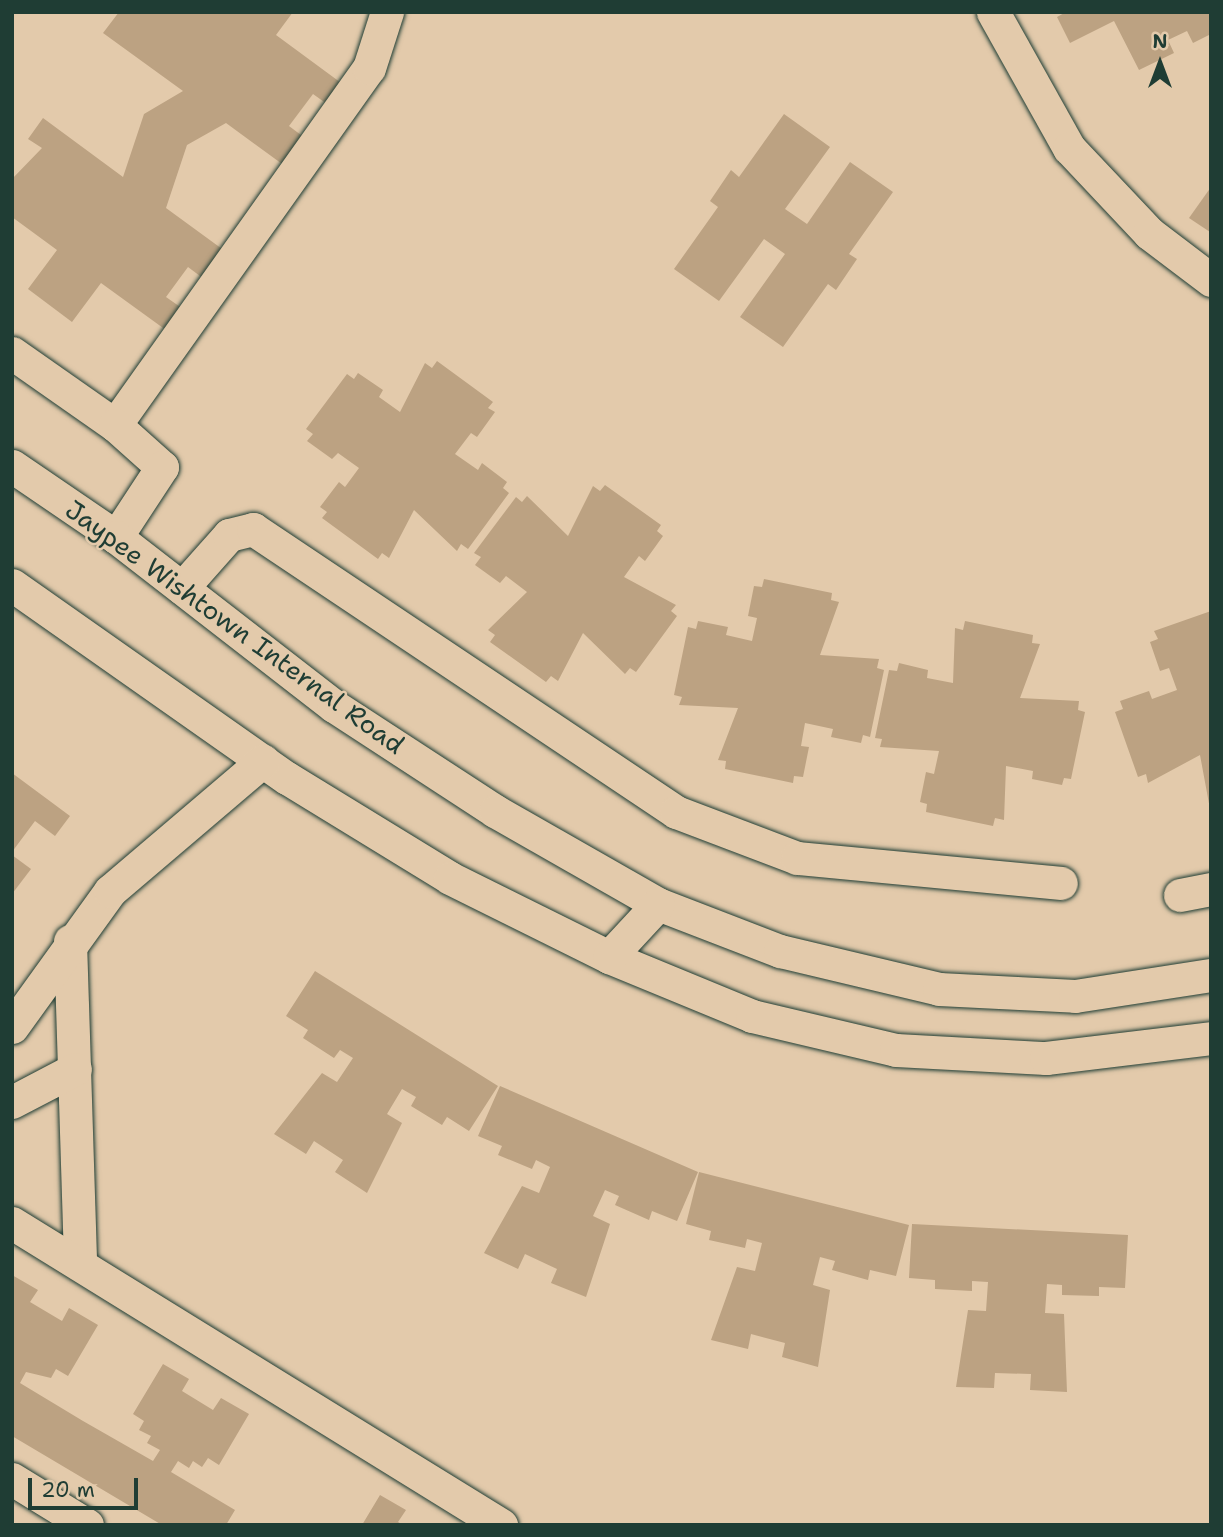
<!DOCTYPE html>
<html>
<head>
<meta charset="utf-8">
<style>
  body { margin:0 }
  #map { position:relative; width:1223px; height:1537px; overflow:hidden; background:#e3caab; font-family:"Shantell Sans",sans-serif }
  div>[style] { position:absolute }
  .building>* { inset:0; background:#bca282 }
  .roads { filter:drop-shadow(0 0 2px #1f3d34) drop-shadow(0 0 2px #1f3d34) }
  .street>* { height:33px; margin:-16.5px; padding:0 16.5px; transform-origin:16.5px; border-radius:16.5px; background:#e3caab }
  span { translate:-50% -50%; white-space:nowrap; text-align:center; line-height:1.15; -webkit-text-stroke:5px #e3caab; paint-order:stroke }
  .street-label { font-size:26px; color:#1f3d34 }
  .frame { position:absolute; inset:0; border:14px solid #1f3d34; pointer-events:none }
  .north { position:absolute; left:1125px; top:28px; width:70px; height:70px; -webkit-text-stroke:5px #e3caab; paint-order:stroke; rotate:0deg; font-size:19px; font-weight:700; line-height:28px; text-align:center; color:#1f3d34 }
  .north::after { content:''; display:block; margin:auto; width:24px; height:32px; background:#1f3d34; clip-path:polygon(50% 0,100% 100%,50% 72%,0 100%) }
  .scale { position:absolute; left:28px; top:1478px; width:110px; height:32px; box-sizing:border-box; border:4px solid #1f3d34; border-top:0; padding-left:9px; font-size:21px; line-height:24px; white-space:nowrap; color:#1f3d34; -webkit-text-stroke:5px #e3caab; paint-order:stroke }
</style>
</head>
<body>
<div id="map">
  <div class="building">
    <i style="clip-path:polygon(119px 12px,293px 12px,276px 35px,348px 88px,334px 109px,313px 94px,289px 126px,309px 141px,289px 169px,226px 123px,187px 145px,166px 208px,229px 254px,208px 282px,188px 267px,166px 297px,186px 311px,170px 333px,101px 283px,72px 322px,28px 289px,57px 250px,12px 217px,12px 179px,42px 148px,28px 139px,43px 118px,123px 177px,144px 114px,183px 91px,103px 33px)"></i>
    <i style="clip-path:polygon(1066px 12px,1211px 12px,1211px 34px,1193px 43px,1187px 31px,1168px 40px,1174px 53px,1139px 70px,1114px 21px,1070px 43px,1057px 17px)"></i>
    <i style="clip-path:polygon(784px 114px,830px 147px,785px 209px,807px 224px,850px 162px,893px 192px,849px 254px,857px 259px,836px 290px,828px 284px,783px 347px,740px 317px,785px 254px,764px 239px,719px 301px,674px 269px,718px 207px,710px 201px,731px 170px,739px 177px)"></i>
    <i style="clip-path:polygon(1211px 187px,1211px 231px,1210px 232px,1189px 218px)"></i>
    <i style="clip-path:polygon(437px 361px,493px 402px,488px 408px,495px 412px,477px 437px,471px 433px,455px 454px,478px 470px,482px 463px,507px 482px,503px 488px,509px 493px,468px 549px,461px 544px,457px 551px,414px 510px,389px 558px,382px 553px,378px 559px,322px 518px,327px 512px,320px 507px,339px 482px,345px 487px,359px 468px,338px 453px,332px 459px,307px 441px,313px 434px,306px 429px,347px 374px,354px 379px,358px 373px,383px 390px,379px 397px,400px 412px,425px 363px,432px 368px)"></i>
    <i style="clip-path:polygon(605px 485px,661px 525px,657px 531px,663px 536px,645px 561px,639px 556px,624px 577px,676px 605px,671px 611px,677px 616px,636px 672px,630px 668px,625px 674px,583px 633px,558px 681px,551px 676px,546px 682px,490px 642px,495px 635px,488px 630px,527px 592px,506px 576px,500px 583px,475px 565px,481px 557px,474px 553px,516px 497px,522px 502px,527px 496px,568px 536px,593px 486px,600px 491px)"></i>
    <i style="clip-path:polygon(764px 579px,832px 593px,831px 600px,839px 602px,820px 655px,879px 659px,877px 668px,884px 670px,870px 737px,863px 735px,861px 743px,831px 737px,833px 729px,805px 723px,801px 746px,809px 747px,803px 777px,794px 776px,793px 783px,725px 769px,726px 761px,718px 760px,738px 708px,679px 705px,682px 697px,674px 695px,688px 627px,696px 629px,698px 621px,728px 627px,726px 635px,752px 641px,757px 618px,748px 616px,754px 586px,762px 587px)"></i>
    <i style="clip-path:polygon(1211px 611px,1211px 809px,1210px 809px,1200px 755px,1148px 783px,1146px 774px,1138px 777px,1115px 712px,1123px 709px,1120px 701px,1149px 691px,1152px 699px,1177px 690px,1169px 668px,1160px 671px,1150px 642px,1158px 639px,1154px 631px)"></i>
    <i style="clip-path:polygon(965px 621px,1033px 635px,1032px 643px,1040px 644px,1020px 698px,1079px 701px,1078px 710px,1085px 712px,1071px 779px,1064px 778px,1062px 785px,1032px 779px,1033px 771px,1006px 766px,1004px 820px,995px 818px,993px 826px,926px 812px,927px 804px,920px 802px,926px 772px,934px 774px,939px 751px,880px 747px,882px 739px,875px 738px,889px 670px,897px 671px,899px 663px,928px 670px,927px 678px,953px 683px,955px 628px,963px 630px)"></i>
    <i style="clip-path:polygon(12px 773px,70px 816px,55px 836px,35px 821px,12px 852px)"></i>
    <i style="clip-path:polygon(12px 855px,31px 869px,12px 894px)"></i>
    <i style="clip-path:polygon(315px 971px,498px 1086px,469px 1131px,447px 1117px,442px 1125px,411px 1106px,416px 1097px,402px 1089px,387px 1114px,402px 1123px,367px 1193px,335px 1172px,343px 1160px,314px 1141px,306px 1154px,274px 1134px,322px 1073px,337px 1082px,353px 1058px,340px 1050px,334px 1058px,303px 1038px,308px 1030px,286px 1016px)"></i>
    <i style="clip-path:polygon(500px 1086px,698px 1172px,677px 1221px,652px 1211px,649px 1220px,615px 1205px,619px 1196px,605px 1190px,593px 1216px,610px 1224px,586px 1297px,551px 1283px,557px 1269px,525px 1254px,518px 1269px,484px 1253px,522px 1186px,539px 1193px,550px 1167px,536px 1160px,532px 1169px,498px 1155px,502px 1146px,478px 1136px)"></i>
    <i style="clip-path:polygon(699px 1172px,909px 1225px,896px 1276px,870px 1270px,868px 1280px,832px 1270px,835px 1261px,820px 1257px,813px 1285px,830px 1290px,818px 1367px,782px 1357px,785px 1343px,751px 1334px,748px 1349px,711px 1340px,737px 1267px,755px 1271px,762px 1243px,747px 1239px,745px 1248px,709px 1240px,711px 1231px,686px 1224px)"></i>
    <i style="clip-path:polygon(912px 1224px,1128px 1235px,1125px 1288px,1099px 1287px,1099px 1296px,1062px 1295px,1062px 1285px,1047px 1284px,1045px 1313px,1064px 1314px,1067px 1392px,1030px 1390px,1031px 1374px,995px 1373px,994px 1388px,956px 1387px,968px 1310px,986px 1311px,988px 1282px,972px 1281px,972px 1291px,935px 1289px,935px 1280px,909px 1278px)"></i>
    <i style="clip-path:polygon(12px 1275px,38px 1290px,30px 1302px,62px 1321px,69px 1308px,98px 1325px,68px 1376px,56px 1369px,51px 1378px,26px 1372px,20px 1383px,83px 1421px,153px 1461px,160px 1450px,147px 1443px,151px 1436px,139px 1430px,144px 1421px,133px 1414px,163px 1364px,189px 1379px,182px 1391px,213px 1410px,221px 1398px,249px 1414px,219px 1465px,208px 1458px,202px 1467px,193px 1461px,189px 1468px,178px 1461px,171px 1472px,235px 1510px,226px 1525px,162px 1525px,12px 1436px)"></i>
    <i style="clip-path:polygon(380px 1495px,406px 1510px,398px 1522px,403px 1525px,362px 1525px)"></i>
  </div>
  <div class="roads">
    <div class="street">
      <i style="left:993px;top:12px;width:156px;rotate:60.8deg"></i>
      <i style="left:1069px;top:148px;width:117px;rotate:46.7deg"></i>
      <i style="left:1149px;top:233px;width:78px;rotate:37.2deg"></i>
      <i style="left:12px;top:353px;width:126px;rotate:35deg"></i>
      <i style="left:115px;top:425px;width:438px;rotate:-54.6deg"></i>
      <i style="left:369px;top:68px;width:59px;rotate:-72.2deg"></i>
      <i style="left:115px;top:425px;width:63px;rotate:41.8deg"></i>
      <i style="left:162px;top:467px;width:84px;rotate:123.3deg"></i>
      <i style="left:12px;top:466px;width:126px;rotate:34.3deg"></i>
      <i style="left:116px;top:537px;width:276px;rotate:37.8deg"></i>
      <i style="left:334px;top:706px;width:192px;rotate:33.1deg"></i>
      <i style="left:495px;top:811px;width:188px;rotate:29.7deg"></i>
      <i style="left:658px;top:904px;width:131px;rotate:21.1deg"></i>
      <i style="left:780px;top:951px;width:163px;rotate:13.4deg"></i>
      <i style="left:939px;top:989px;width:136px;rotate:2.9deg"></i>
      <i style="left:1075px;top:996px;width:138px;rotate:-8.8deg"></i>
      <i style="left:12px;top:585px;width:336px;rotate:35.1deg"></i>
      <i style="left:287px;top:778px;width:191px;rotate:31.5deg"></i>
      <i style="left:450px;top:878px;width:178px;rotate:26.4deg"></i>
      <i style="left:609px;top:957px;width:155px;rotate:22.4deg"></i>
      <i style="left:752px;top:1016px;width:148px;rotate:13.3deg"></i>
      <i style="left:896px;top:1050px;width:150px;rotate:3.1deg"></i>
      <i style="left:1046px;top:1058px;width:166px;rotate:-6.9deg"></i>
      <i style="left:182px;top:588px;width:71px;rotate:-48.4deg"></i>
      <i style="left:229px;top:535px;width:25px;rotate:-14deg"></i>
      <i style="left:253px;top:529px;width:509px;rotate:33.78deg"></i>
      <i style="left:676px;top:812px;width:129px;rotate:20.8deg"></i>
      <i style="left:797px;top:858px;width:265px;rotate:5.4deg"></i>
      <i style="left:1180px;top:895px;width:32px;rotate:-11deg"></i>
      <i style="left:70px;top:941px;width:323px;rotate:88.2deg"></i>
      <i style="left:609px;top:957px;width:72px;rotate:-47.2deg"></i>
      <i style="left:12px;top:1027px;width:168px;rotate:-54.2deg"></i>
      <i style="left:110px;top:891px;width:201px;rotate:-40.4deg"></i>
      <i style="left:12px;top:1102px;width:71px;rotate:-27.6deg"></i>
      <i style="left:12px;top:1223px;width:575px;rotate:31.7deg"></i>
      <i style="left:12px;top:1479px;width:88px;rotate:31.5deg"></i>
    </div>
  </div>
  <div class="street-label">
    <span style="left:235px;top:627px;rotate:36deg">Jaypee Wishtown Internal Road</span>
  </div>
  <div class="frame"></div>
  <div class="north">N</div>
  <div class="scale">20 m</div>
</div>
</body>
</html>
